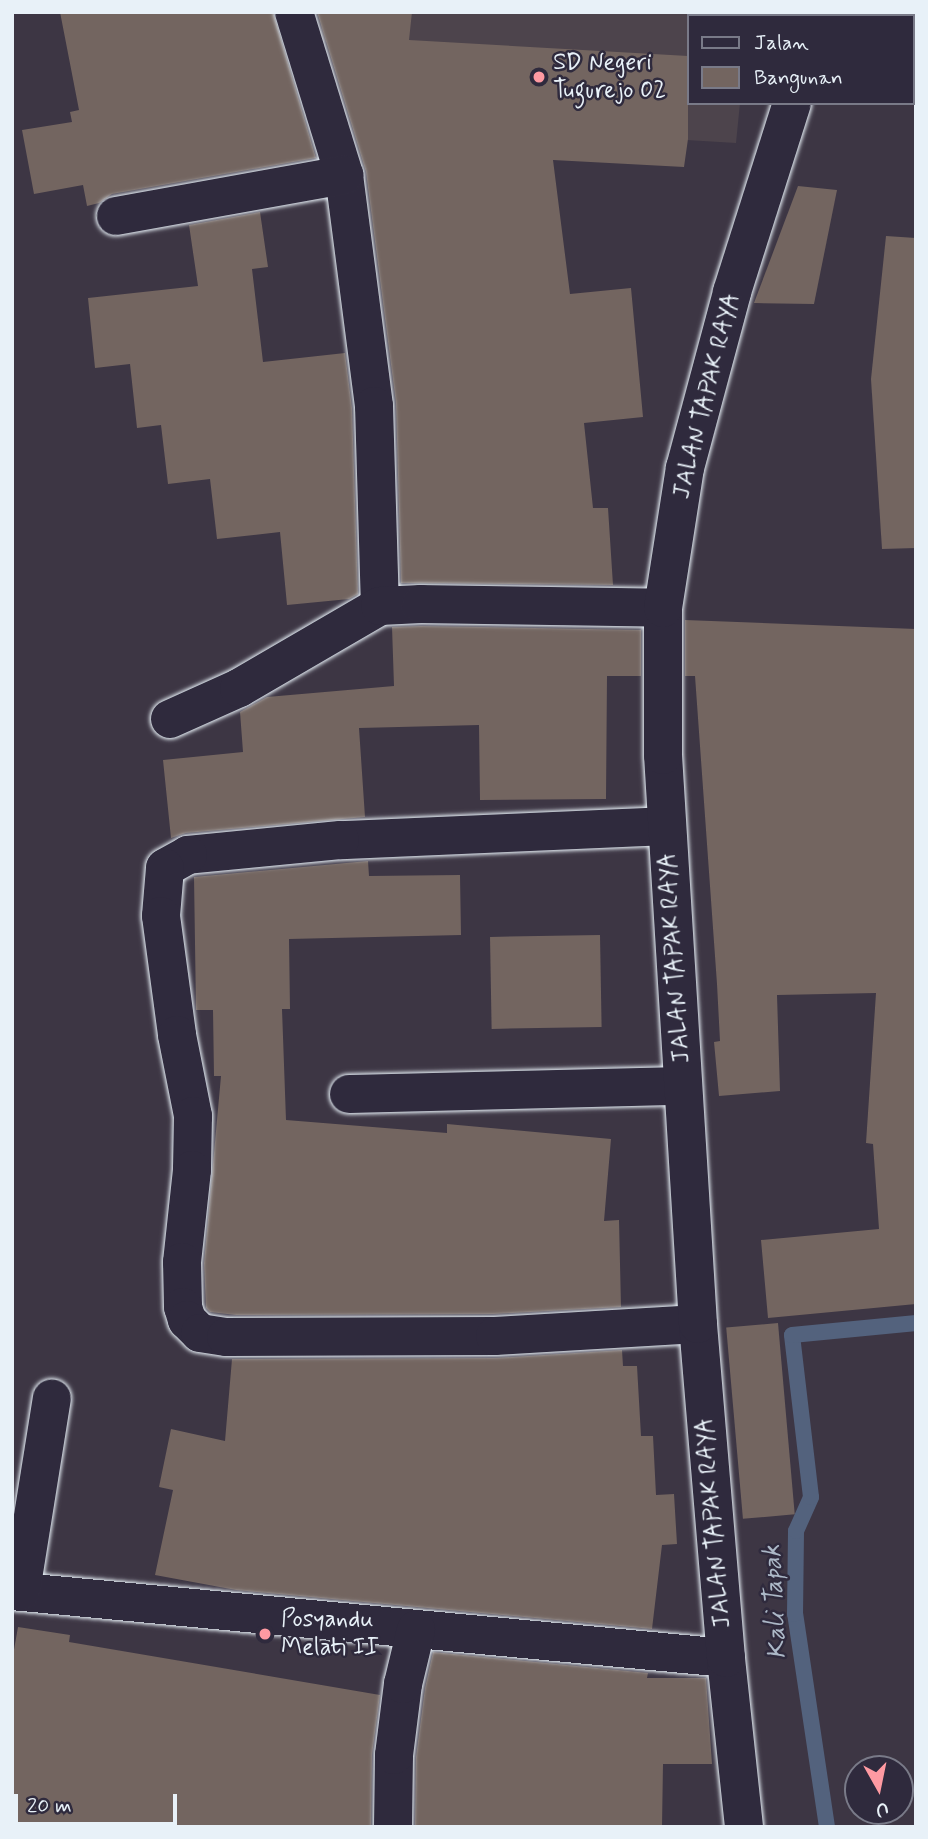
<!DOCTYPE html>
<html>
<head>
<meta charset="utf-8">
<style>
  body { margin:0 }
  #map { position:relative; width:928px; height:1839px; overflow:hidden; background:#3d3644; font-family:Mynerve,sans-serif }
  div>[style] { position:absolute }
  .built>* { inset:0; background:#4d444c }
  .stream>* { height:16px; margin:-8px; padding:0 8px; transform-origin:8px; border-radius:8px; background:#53627d }
  .building>* { inset:0; background:#736560; transform-origin:0 0 }
  .roads { filter:drop-shadow(0 0 2px #e8f1f8) drop-shadow(0 0 2px #e8f1f8) }
  .service>* { height:21px; margin:-10.5px; padding:0 10.5px; transform-origin:10.5px; border-radius:10.5px; background:#2f2a3d }
  .minor>* { height:38px; margin:-19px; padding:0 19px; transform-origin:19px; border-radius:19px; background:#2f2a3d }
  .dots>* { width:19px; height:19px; translate:-50% -50%; box-sizing:border-box; border:4px solid #2f2a3d; border-radius:50% }
  span { translate:-50% -50%; white-space:nowrap; text-align:center; line-height:1.15; -webkit-text-stroke:5px #2f2a3d; paint-order:stroke }
  .poi-label { font-size:24px; color:#e8f1f8 }
  .left { translate:0 -50%; text-align:left }
  .street-label { font-size:24px; color:#e8f1f8 }
  .water-label { font-size:26px; color:#acb8c7; font-style:italic }
  .frame { position:absolute; inset:0; border:14px solid #e8f1f8; pointer-events:none }
  .legend { position:absolute; left:687px; top:14px; width:228px; height:91px; box-sizing:border-box; background:#2f2a3d; border:2px solid #797a88; margin:0; padding:9px 12px; list-style:none; font-size:21px; color:#e8f1f8 }
  .legend li { display:flex; align-items:center; gap:14px; height:35px }
  .legend b { width:35px; border:2px solid #797a88 }
  .north { position:absolute; left:844px; top:1755px; width:70px; height:70px; box-sizing:border-box; background:#2f2a3d; border:2px solid #797a88; border-radius:50%; rotate:171deg; font-size:19px; font-weight:700; line-height:28px; text-align:center; color:#e8f1f8 }
  .north::after { content:''; display:block; margin:auto; width:24px; height:32px; background:#ff9aa2; clip-path:polygon(50% 0,100% 100%,50% 72%,0 100%) }
  .scale { position:absolute; left:14px; top:1794px; width:163px; height:32px; box-sizing:border-box; border:4px solid #e8f1f8; border-top:0; padding-left:9px; font-size:21px; line-height:24px; white-space:nowrap; color:#e8f1f8; -webkit-text-stroke:5px #2f2a3d; paint-order:stroke }
</style>
</head>
<body>
<div id="map">
  <div class="built">
    <i style="clip-path:polygon(323px 12px,747px 12px,747px 16px,688px 16px,688px 103px,740px 103px,736px 143px,388px 122px,392px 50px,320px 41px)"></i>
  </div>
  <div class="stream">
    <i style="left:827px;top:1827px;width:215px;rotate:-98.5deg"></i>
    <i style="left:795px;top:1614px;width:83px;rotate:-89.3deg"></i>
    <i style="left:796px;top:1531px;width:37px;rotate:-66deg"></i>
    <i style="left:811px;top:1497px;width:163px;rotate:-96.7deg"></i>
    <i style="left:792px;top:1335px;width:125px;rotate:-5.5deg"></i>
  </div>
  <div class="building">
    <i style="clip-path:polygon(60px 12px,273px 12px,316px 158px,112px 194px,99px 203px,87px 206px,83px 185px,34px 194px,22px 130px,72px 122px,70px 112px,79px 110px)"></i>
    <i style="clip-path:polygon(317px 12px,412px 12px,409px 40px,688px 56px,688px 139px,684px 167px,553px 160px,570px 294px,631px 288px,643px 417px,584px 423px,593px 508px,608px 508px,613px 585px,401px 583px,396px 403px,366px 172px)"></i>
    <i style="clip-path:polygon(798px 186px,837px 190px,814px 304px,754px 303px)"></i>
    <i style="clip-path:polygon(260px 212px,268px 267px,252px 269px,263px 362px,345px 353px,352px 408px,358px 594px,349px 599px,287px 605px,280px 532px,217px 539px,210px 479px,168px 484px,161px 425px,137px 428px,130px 364px,95px 368px,88px 298px,198px 286px,189px 225px)"></i>
    <i style="clip-path:polygon(886px 236px,916px 238px,916px 548px,882px 549px,871px 379px)"></i>
    <i style="clip-path:polygon(685px 620px,916px 629px,916px 1304px,768px 1318px,761px 1240px,879px 1229px,873px 1144px,866px 1143px,876px 993px,777px 995px,780px 1091px,719px 1096px,714px 1042px,720px 1041px,717px 984px,695px 676px,685px 676px)"></i>
    <i style="clip-path:polygon(421px 626px,641px 630px,641px 676px,607px 676px,606px 799px,480px 800px,479px 725px,359px 728px,365px 817px,186px 833px,171px 838px,163px 760px,243px 752px,240px 712px,267px 697px,394px 686px,392px 627px)"></i>
    <i style="clip-path:polygon(368px 861px,369px 876px,460px 875px,461px 935px,289px 939px,290px 1009px,282px 1009px,286px 1120px,447px 1133px,447px 1124px,611px 1139px,604px 1221px,619px 1220px,621px 1307px,494px 1314px,236px 1315px,210px 1312px,206px 1308px,204px 1263px,221px 1076px,214px 1076px,213px 1010px,196px 1010px,194px 877px)"></i>
    <i style="left:600px;top:935px;width:92px;height:110px;rotate:89deg"></i>
    <i style="left:778px;top:1323px;width:192px;height:52px;rotate:85deg"></i>
    <i style="clip-path:polygon(622px 1350px,623px 1366px,637px 1366px,641px 1436px,653px 1436px,656px 1495px,674px 1494px,677px 1544px,662px 1545px,652px 1629px,236px 1590px,155px 1575px,173px 1490px,159px 1487px,171px 1429px,225px 1441px,232px 1359px,495px 1358px)"></i>
    <i style="clip-path:polygon(18px 1627px,70px 1635px,69px 1642px,380px 1695px,372px 1755px,371px 1827px,12px 1827px,12px 1661px)"></i>
    <i style="clip-path:polygon(433px 1652px,648px 1673px,647px 1678px,706px 1678px,712px 1764px,663px 1764px,662px 1827px,415px 1827px,416px 1757px,425px 1688px)"></i>
  </div>
  <div class="roads">
    <div class="service">
      <i style="left:912px;top:83px;width:4px"></i>
    </div>
    <div class="minor">
      <i style="left:294px;top:12px;width:170px;rotate:72.9deg"></i>
      <i style="left:344px;top:175px;width:233px;rotate:82.6deg"></i>
      <i style="left:374px;top:406px;width:200px;rotate:88.3deg"></i>
      <i style="left:802px;top:16px;width:4px;rotate:-90deg"></i>
      <i style="left:116px;top:216px;width:232px;rotate:-10.2deg"></i>
      <i style="left:170px;top:719px;width:76px;rotate:-24.2deg"></i>
      <i style="left:239px;top:688px;width:163px;rotate:-30.2deg"></i>
      <i style="left:380px;top:606px;width:41px;rotate:-2.8deg"></i>
      <i style="left:421px;top:604px;width:242px;rotate:0.9deg"></i>
      <i style="left:667px;top:826px;width:327px;rotate:177.5deg"></i>
      <i style="left:340px;top:840px;width:153px;rotate:174.4deg"></i>
      <i style="left:188px;top:855px;width:26px;rotate:151deg"></i>
      <i style="left:165px;top:868px;width:48px;rotate:94.8deg"></i>
      <i style="left:161px;top:916px;width:120px;rotate:82.3deg"></i>
      <i style="left:177px;top:1035px;width:83px;rotate:78.8deg"></i>
      <i style="left:193px;top:1116px;width:54px;rotate:91.1deg"></i>
      <i style="left:192px;top:1170px;width:93px;rotate:96.2deg"></i>
      <i style="left:182px;top:1262px;width:45px;rotate:88.7deg"></i>
      <i style="left:183px;top:1307px;width:14px;rotate:73deg"></i>
      <i style="left:187px;top:1320px;width:18px;rotate:45deg"></i>
      <i style="left:200px;top:1333px;width:26px;rotate:9deg"></i>
      <i style="left:226px;top:1337px;width:269px;rotate:-0.2deg"></i>
      <i style="left:495px;top:1336px;width:203px;rotate:-3.4deg"></i>
      <i style="left:349px;top:1094px;width:334px;rotate:-1.4deg"></i>
      <i style="left:12px;top:1591px;width:717px;rotate:5.36deg"></i>
      <i style="left:21px;top:1591px;width:195px;rotate:-80.9deg"></i>
      <i style="left:393px;top:1827px;width:72px;rotate:-89.2deg"></i>
      <i style="left:394px;top:1755px;width:72px;rotate:-82.8deg"></i>
      <i style="left:403px;top:1684px;width:56px;rotate:-76.5deg"></i>
      <i style="left:744px;top:1827px;width:170px;rotate:-96.1deg"></i>
      <i style="left:726px;top:1658px;width:335px;rotate:-94.8deg"></i>
      <i style="left:698px;top:1324px;width:570px;rotate:-93.52deg"></i>
      <i style="left:663px;top:755px;width:147px;rotate:-90deg"></i>
      <i style="left:663px;top:608px;width:142px;rotate:-81.1deg"></i>
      <i style="left:685px;top:468px;width:182px;rotate:-75deg"></i>
      <i style="left:732px;top:292px;width:198px;rotate:-72.4deg"></i>
    </div>
  </div>
  <div class="dots">
    <i style="left:539px;top:77px;background:#ff9aa2"></i>
    <i style="left:265px;top:1634px;background:#ff9aa2"></i>
  </div>
  <div class="poi-label">
    <span class="left" style="left:553px;top:77px">SD Negeri<br>Tugurejo 02</span>
    <span class="left" style="left:281px;top:1634px">Posyandu<br>Melati II</span>
  </div>
  <div class="street-label">
    <span style="left:707px;top:396px;rotate:-76deg">JALAN TAPAK RAYA</span>
    <span style="left:675px;top:958px;rotate:-94deg">JALAN TAPAK RAYA</span>
    <span style="left:714px;top:1523px;rotate:-95deg">JALAN TAPAK RAYA</span>
  </div>
  <div class="water-label">
    <span style="left:776px;top:1602px;rotate:-93deg">Kali Tapak</span>
  </div>
  <div class="frame"></div>
  <ul class="legend">
  <li><b style="height:9px;background:#2f2a3d"></b>Jalan</li>
  <li><b style="height:19px;background:#736560"></b>Bangunan</li>
  </ul>
  <div class="north">U</div>
  <div class="scale">20 m</div>
</div>
</body>
</html>
